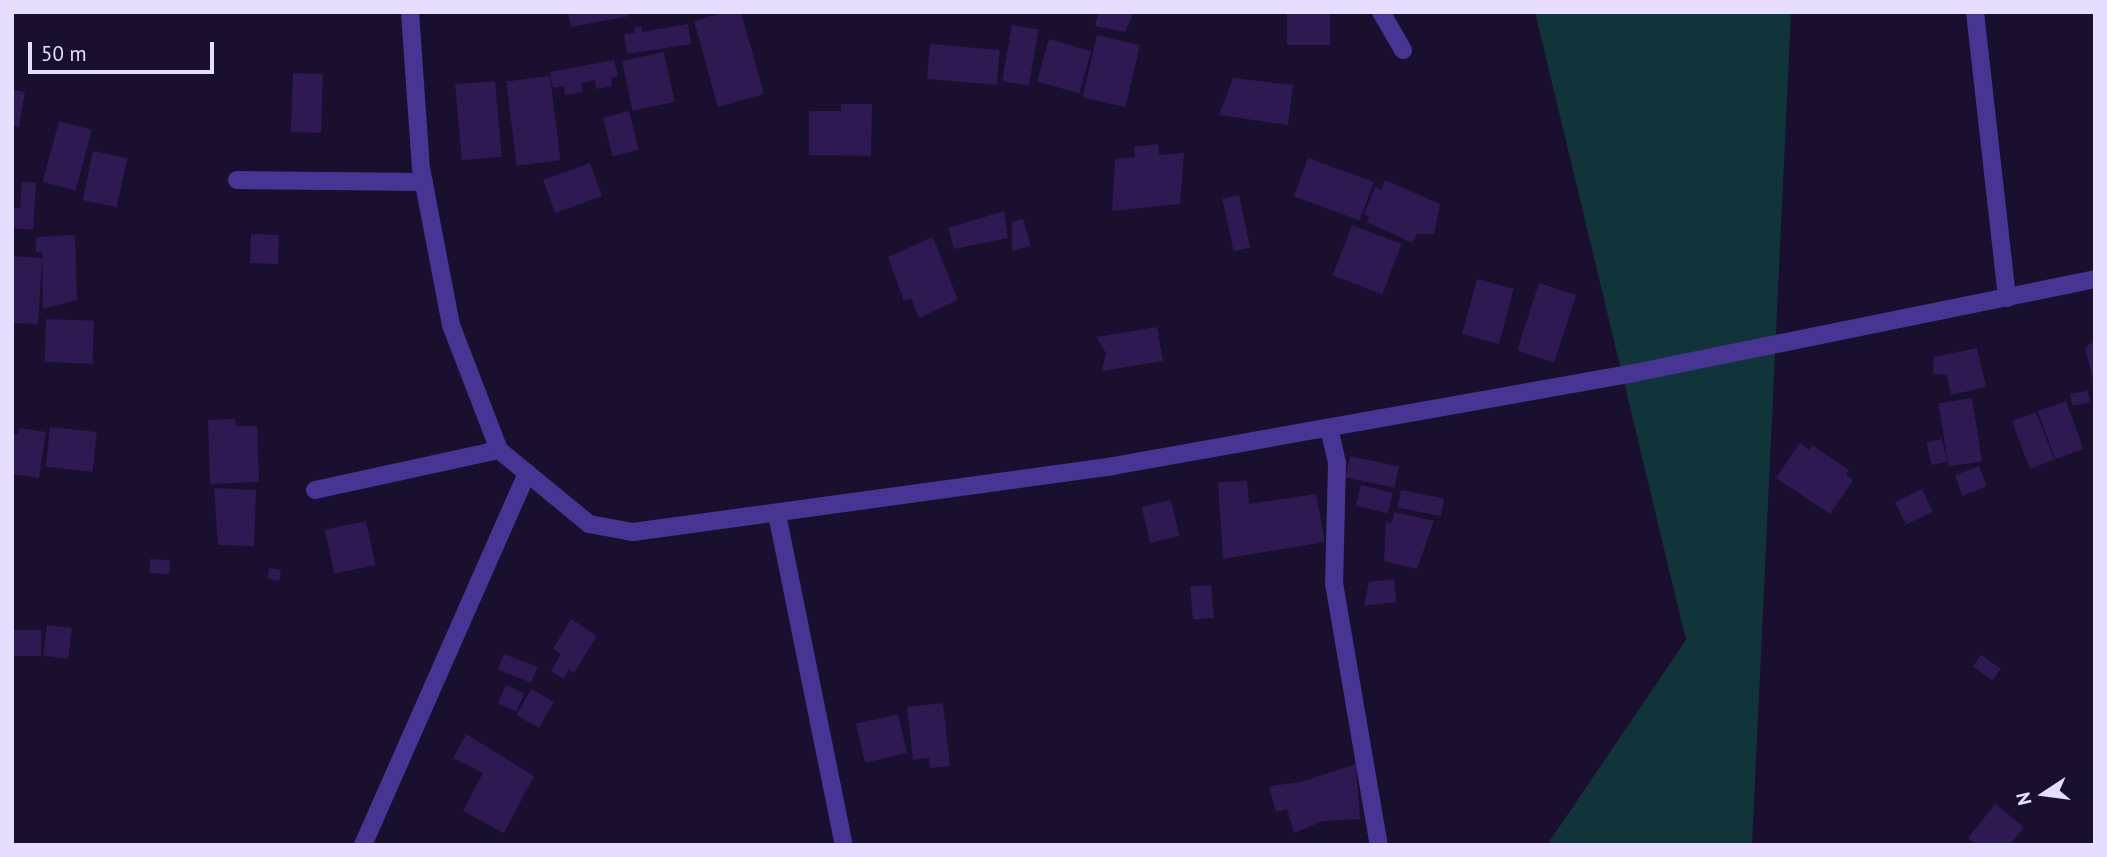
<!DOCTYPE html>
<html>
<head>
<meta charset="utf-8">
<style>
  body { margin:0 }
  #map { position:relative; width:2107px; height:857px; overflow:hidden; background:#1a0f2f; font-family:"PT Sans",sans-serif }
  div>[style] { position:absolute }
  .green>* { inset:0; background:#11343a }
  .building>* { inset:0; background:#2e1952; transform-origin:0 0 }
  .minor>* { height:18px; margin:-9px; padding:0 9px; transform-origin:9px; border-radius:9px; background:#483593 }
  .tertiary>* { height:18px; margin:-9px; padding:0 9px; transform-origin:9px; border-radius:9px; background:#483593 }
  span { translate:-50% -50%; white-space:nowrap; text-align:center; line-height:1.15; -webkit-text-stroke:5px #1a0f2f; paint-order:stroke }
  .frame { position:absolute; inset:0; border:14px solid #e6ddff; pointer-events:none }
  .north { position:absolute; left:2009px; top:759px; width:70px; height:70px; -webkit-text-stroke:5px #1a0f2f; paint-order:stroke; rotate:257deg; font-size:19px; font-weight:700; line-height:28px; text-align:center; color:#e6ddff }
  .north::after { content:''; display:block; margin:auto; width:24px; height:32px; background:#e6ddff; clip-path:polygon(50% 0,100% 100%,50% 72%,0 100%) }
  .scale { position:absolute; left:28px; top:42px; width:186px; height:32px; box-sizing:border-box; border:4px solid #e6ddff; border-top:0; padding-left:9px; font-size:21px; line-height:24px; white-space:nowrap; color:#e6ddff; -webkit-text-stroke:5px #1a0f2f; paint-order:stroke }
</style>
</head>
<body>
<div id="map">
  <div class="green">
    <i style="clip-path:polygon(1535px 12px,1791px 12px,1752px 845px,1547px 845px,1686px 640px)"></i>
  </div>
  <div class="building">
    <i style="clip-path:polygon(568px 12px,628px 12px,629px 16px,571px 27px)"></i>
    <i style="clip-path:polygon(726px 12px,741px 12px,764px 94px,718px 107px,694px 21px)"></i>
    <i style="clip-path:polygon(1098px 12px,1134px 12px,1125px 32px,1095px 26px)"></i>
    <i style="left:1287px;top:12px;width:43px;height:33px"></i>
    <i style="clip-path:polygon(688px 24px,691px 44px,627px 54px,624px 34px,635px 33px,634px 27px,641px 26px,642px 32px)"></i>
    <i style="left:1012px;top:25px;width:27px;height:57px;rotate:10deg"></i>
    <i style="left:1097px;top:35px;width:44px;height:64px;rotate:13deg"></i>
    <i style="left:1049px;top:39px;width:44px;height:44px;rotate:16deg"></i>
    <i style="left:930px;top:44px;width:70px;height:35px;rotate:5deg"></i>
    <i style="left:664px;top:52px;width:51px;height:43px;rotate:78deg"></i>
    <i style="clip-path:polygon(614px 60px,618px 76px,611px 78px,612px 86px,596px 89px,595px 80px,581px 83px,583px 92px,565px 95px,564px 86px,553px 88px,550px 72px)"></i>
    <i style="left:293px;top:73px;width:30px;height:59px;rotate:2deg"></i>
    <i style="left:550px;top:76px;width:85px;height:44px;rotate:83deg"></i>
    <i style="clip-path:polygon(1233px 78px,1293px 85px,1288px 125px,1219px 115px)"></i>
    <i style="left:495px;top:81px;width:76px;height:40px;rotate:85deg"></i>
    <i style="clip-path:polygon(12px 89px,25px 92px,19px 127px,12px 126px)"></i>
    <i style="clip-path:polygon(841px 104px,872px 104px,871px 156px,809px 155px,809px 111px,841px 111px)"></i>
    <i style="left:629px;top:111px;width:40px;height:27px;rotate:76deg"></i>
    <i style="left:59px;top:121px;width:34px;height:63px;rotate:15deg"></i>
    <i style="clip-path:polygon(1158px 144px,1159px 155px,1184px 153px,1180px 204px,1112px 211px,1115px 159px,1135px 157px,1134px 147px)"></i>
    <i style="left:93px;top:151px;width:35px;height:50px;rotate:12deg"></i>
    <i style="left:1308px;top:158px;width:70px;height:41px;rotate:20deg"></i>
    <i style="left:590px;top:163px;width:35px;height:50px;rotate:70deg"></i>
    <i style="clip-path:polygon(1385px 180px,1440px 204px,1434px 234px,1417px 234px,1413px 243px,1367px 222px,1369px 217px,1364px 214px,1375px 187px,1381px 190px)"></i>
    <i style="clip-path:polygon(22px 182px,36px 183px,33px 230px,12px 228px,12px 207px,20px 208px)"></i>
    <i style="left:1239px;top:195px;width:54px;height:17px;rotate:78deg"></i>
    <i style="clip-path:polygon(1004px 211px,1008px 238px,954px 249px,948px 228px)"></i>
    <i style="clip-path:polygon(1023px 219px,1031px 246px,1012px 251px,1012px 222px)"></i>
    <i style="left:1352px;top:225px;width:53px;height:54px;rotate:21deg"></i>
    <i style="left:251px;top:234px;width:28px;height:29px;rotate:2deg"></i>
    <i style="clip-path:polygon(75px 235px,77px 300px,43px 309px,42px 252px,36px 252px,36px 237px)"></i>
    <i style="clip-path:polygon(933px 237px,958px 300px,919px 318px,911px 298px,904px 301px,888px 257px)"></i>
    <i style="clip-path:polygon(12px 256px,42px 258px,38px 324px,12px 323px)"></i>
    <i style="left:1477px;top:279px;width:38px;height:57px;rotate:15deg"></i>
    <i style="left:1539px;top:283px;width:39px;height:71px;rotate:18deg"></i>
    <i style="left:46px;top:319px;width:48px;height:43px;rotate:2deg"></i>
    <i style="clip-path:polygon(1157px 327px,1163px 361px,1102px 371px,1106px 353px,1096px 337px)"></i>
    <i style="clip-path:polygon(2095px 341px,2095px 384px,2094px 384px,2085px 347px)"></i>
    <i style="clip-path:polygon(1977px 348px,1986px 387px,1951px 395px,1947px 375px,1933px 374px,1934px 357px)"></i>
    <i style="left:2088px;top:391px;width:12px;height:18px;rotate:81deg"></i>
    <i style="left:1972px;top:398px;width:64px;height:34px;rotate:81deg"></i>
    <i style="left:2066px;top:401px;width:51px;height:30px;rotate:70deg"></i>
    <i style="left:2036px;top:412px;width:51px;height:26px;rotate:69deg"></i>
    <i style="clip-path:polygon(235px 419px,236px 426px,257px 426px,259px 482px,210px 484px,208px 420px)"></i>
    <i style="left:50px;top:427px;width:47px;height:40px;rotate:6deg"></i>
    <i style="clip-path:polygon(19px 428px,46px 432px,39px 478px,12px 474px,12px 433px,18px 434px)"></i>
    <i style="left:1942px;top:439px;width:23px;height:16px;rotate:77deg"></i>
    <i style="clip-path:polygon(1800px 443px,1809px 450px,1812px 445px,1849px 470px,1846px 475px,1853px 480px,1830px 514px,1776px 478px)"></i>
    <i style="left:1350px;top:456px;width:50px;height:22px;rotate:12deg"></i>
    <i style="left:1979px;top:466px;width:22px;height:26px;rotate:69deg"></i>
    <i style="clip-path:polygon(1247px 481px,1249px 504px,1316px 494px,1325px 542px,1223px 559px,1218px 482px)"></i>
    <i style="left:1361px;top:485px;width:33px;height:21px;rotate:14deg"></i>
    <i style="clip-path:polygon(214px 488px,256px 490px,254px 546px,218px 545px)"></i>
    <i style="left:1922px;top:489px;width:25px;height:30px;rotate:64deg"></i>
    <i style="left:1401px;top:490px;width:44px;height:18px;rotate:11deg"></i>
    <i style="left:1171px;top:500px;width:37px;height:30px;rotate:77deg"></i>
    <i style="clip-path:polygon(1394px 512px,1434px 521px,1417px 569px,1384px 561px,1386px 522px,1392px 523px)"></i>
    <i style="left:366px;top:521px;width:45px;height:42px;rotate:78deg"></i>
    <i style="left:150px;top:559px;width:20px;height:14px;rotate:3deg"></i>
    <i style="left:269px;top:568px;width:12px;height:11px;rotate:9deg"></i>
    <i style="clip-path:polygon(1394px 579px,1396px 602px,1364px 606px,1369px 582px)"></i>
    <i style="left:1211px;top:585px;width:33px;height:21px;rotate:85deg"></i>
    <i style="clip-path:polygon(571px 619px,597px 636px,574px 673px,569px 670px,563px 679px,551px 671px,561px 654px,553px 649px)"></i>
    <i style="left:47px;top:625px;width:25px;height:31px;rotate:7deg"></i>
    <i style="left:12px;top:630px;width:29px;height:26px"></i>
    <i style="left:504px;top:654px;width:36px;height:17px;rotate:21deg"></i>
    <i style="left:1981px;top:655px;width:24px;height:14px;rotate:35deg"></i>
    <i style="left:506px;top:685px;width:20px;height:20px;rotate:24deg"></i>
    <i style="left:531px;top:689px;width:26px;height:30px;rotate:29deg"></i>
    <i style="clip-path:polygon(943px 703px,950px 766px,930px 768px,929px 758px,913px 760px,907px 707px)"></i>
    <i style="left:898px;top:714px;width:40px;height:43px;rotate:77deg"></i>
    <i style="clip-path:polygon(466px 734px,534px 776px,504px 833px,463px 811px,483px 773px,453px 758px)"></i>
    <i style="clip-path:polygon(1356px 764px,1360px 819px,1323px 821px,1294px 833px,1287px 809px,1276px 812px,1269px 786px,1301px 782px)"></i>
    <i style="clip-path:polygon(1995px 804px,2024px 827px,2010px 845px,1977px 845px,1968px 838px)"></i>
  </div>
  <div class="minor">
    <i style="left:1381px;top:12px;width:44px;rotate:59.9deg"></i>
    <i style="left:1975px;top:12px;width:288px;rotate:83.6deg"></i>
    <i style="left:237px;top:180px;width:187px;rotate:0.6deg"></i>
    <i style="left:1329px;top:428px;width:36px;rotate:77deg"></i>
    <i style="left:1337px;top:463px;width:120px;rotate:91.4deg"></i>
    <i style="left:1334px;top:583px;width:266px;rotate:80.3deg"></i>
    <i style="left:315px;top:490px;width:188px;rotate:-12.3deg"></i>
    <i style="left:777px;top:514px;width:338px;rotate:78.6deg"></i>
    <i style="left:363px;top:845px;width:407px;rotate:-66.2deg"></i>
  </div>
  <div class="tertiary">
    <i style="left:410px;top:12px;width:156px;rotate:86deg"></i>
    <i style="left:421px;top:168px;width:160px;rotate:79.2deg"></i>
    <i style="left:451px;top:325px;width:134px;rotate:69deg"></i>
    <i style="left:499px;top:450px;width:117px;rotate:39.4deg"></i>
    <i style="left:589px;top:524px;width:45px;rotate:10.3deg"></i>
    <i style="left:633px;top:532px;width:485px;rotate:-7.8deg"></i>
    <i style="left:1113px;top:466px;width:529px;rotate:-10.12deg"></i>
    <i style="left:1634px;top:373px;width:470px;rotate:-11.5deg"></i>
  </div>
  <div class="frame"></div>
  <div class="north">N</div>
  <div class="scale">50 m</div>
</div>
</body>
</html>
